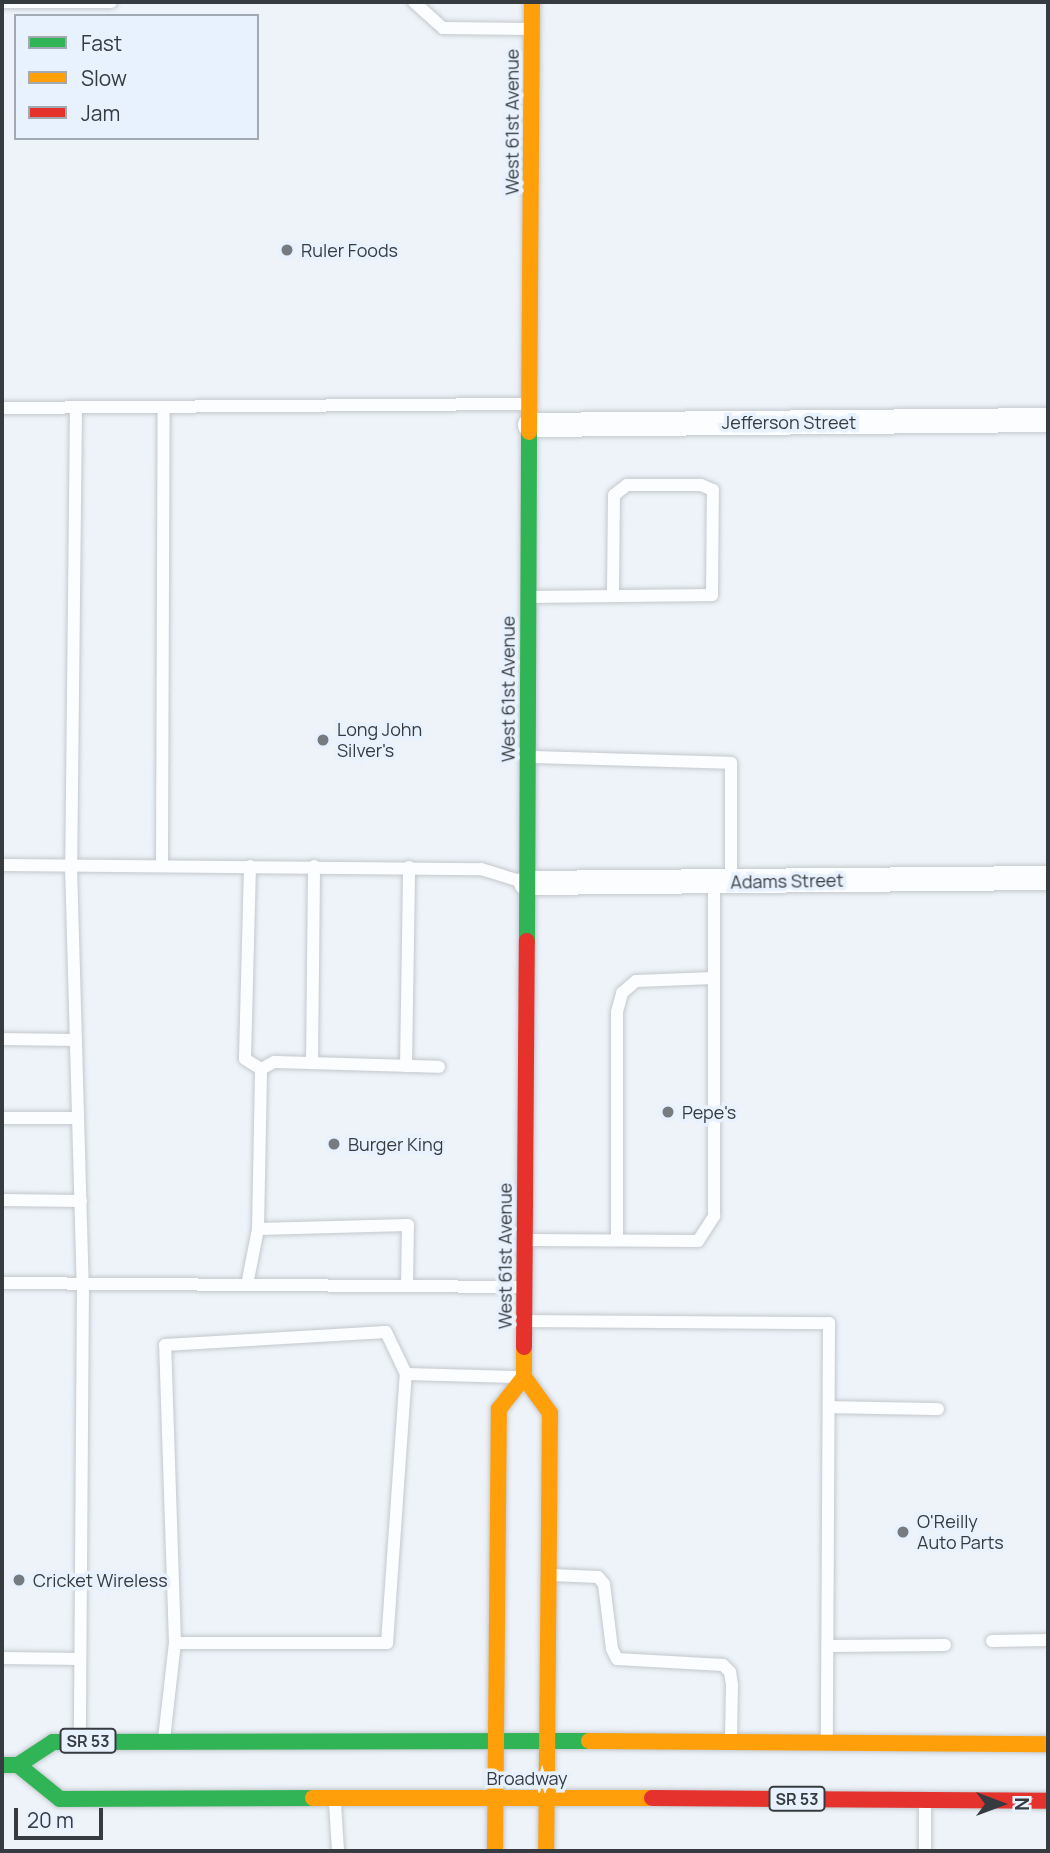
<!DOCTYPE html>
<html>
<head>
<meta charset="utf-8">
<style>
  body { margin:0 }
  #map { position:relative; width:1050px; height:1853px; overflow:hidden; background:#edf3f9; font-family:Manrope,sans-serif }
  div>[style] { position:absolute }
  .roads { filter:drop-shadow(0 0 2px #c3c8cd) drop-shadow(0 0 2px #c3c8cd) }
  .lane>* { height:12px; margin:-6px; padding:0 6px; transform-origin:6px; border-radius:6px; background:#fcfdfe }
  .street>* { height:24px; margin:-12px; padding:0 12px; transform-origin:12px; border-radius:12px; background:#fcfdfe }
  .fast>* { height:16px; margin:-8px; padding:0 8px; transform-origin:8px; border-radius:8px; background:#30b455 }
  .slow>* { height:16px; margin:-8px; padding:0 8px; transform-origin:8px; border-radius:8px; background:#ff9f0a }
  .jam>* { height:16px; margin:-8px; padding:0 8px; transform-origin:8px; border-radius:8px; background:#e5322d }
  .dots>* { width:19px; height:19px; translate:-50% -50%; box-sizing:border-box; border:4px solid #e8f2fe; border-radius:50% }
  span { translate:-50% -50%; white-space:nowrap; text-align:center; line-height:1.15; -webkit-text-stroke:7px #e8f2fe; paint-order:stroke }
  .shield-label span { padding:2px 5px; background:#e8f2fe; border:2px solid; border-radius:5px; -webkit-text-stroke-width:0 }
  .shield-label { font-size:16px; color:#363b40; font-weight:700 }
  .street-label { font-size:18px; color:#363b40 }
  .poi-label { font-size:18px; color:#363b40 }
  .left { translate:0 -50%; text-align:left }
  .frame { position:absolute; inset:0; border:4px solid #363b40; pointer-events:none }
  .legend { position:absolute; left:14px; top:14px; width:245px; height:126px; box-sizing:border-box; background:#e8f2fe; border:2px solid #a1a9b2; margin:0; padding:9px 12px; list-style:none; font-size:21px; color:#363b40 }
  .legend li { display:flex; align-items:center; gap:14px; height:35px }
  .legend b { width:35px; border:2px solid #a1a9b2 }
  .north { position:absolute; left:966px; top:1769px; width:70px; height:70px; -webkit-text-stroke:5px #e8f2fe; paint-order:stroke; rotate:90deg; font-size:19px; font-weight:700; line-height:28px; text-align:center; color:#363b40 }
  .north::after { content:''; display:block; margin:auto; width:24px; height:32px; background:#363b40; clip-path:polygon(50% 0,100% 100%,50% 72%,0 100%) }
  .scale { position:absolute; left:14px; top:1808px; width:89px; height:32px; box-sizing:border-box; border:4px solid #363b40; border-top:0; padding-left:9px; font-size:21px; line-height:24px; white-space:nowrap; color:#363b40; -webkit-text-stroke:5px #e8f2fe; paint-order:stroke }
</style>
</head>
<body>
<div id="map">
  <div class="roads">
    <div class="lane">
      <i style="left:2px;top:2px;width:109px"></i>
      <i style="left:414px;top:2px;width:39px;rotate:42deg"></i>
      <i style="left:443px;top:28px;width:87px;rotate:0.7deg"></i>
      <i style="left:76px;top:407px;width:458px;rotate:90.6deg"></i>
      <i style="left:71px;top:865px;width:419px;rotate:88.4deg"></i>
      <i style="left:83px;top:1284px;width:454px;rotate:90.4deg"></i>
      <i style="left:2px;top:408px;width:524px;rotate:-0.44deg"></i>
      <i style="left:532px;top:597px;width:180px;rotate:-0.6deg"></i>
      <i style="left:712px;top:595px;width:105px;rotate:-89.5deg"></i>
      <i style="left:713px;top:490px;width:13px;rotate:-157deg"></i>
      <i style="left:701px;top:485px;width:74px;rotate:180deg"></i>
      <i style="left:627px;top:485px;width:16px;rotate:142deg"></i>
      <i style="left:614px;top:495px;width:101px;rotate:90.6deg"></i>
      <i style="left:531px;top:757px;width:200px;rotate:1.7deg"></i>
      <i style="left:731px;top:763px;width:119px;rotate:90deg"></i>
      <i style="left:2px;top:865px;width:479px;rotate:0.5deg"></i>
      <i style="left:481px;top:869px;width:44px;rotate:17.2deg"></i>
      <i style="left:162px;top:866px;width:459px;rotate:-89.8deg"></i>
      <i style="left:250px;top:866px;width:193px;rotate:91.5deg"></i>
      <i style="left:245px;top:1059px;width:19px;rotate:32deg"></i>
      <i style="left:2px;top:1039px;width:74px;rotate:0.8deg"></i>
      <i style="left:312px;top:1063px;width:197px;rotate:-89.4deg"></i>
      <i style="left:406px;top:1066px;width:199px;rotate:-89.1deg"></i>
      <i style="left:2px;top:1118px;width:76px"></i>
      <i style="left:2px;top:1200px;width:79px;rotate:0.7deg"></i>
      <i style="left:527px;top:1240px;width:171px;rotate:0.3deg"></i>
      <i style="left:698px;top:1241px;width:30px;rotate:-57deg"></i>
      <i style="left:714px;top:1216px;width:334px;rotate:-90deg"></i>
      <i style="left:617px;top:1240px;width:228px;rotate:-90deg"></i>
      <i style="left:617px;top:1012px;width:20px;rotate:-75deg"></i>
      <i style="left:622px;top:993px;width:18px;rotate:-41deg"></i>
      <i style="left:636px;top:981px;width:78px;rotate:-2.2deg"></i>
      <i style="left:2px;top:1283px;width:521px;rotate:0.44deg"></i>
      <i style="left:247px;top:1285px;width:57px;rotate:-78.9deg"></i>
      <i style="left:407px;top:1286px;width:61px;rotate:-89.1deg"></i>
      <i style="left:408px;top:1225px;width:150px;rotate:178.5deg"></i>
      <i style="left:258px;top:1229px;width:160px;rotate:-88.9deg"></i>
      <i style="left:261px;top:1069px;width:15px;rotate:-28deg"></i>
      <i style="left:274px;top:1062px;width:165px;rotate:1.7deg"></i>
      <i style="left:527px;top:1321px;width:302px;rotate:0.4deg"></i>
      <i style="left:829px;top:1323px;width:418px;rotate:90.3deg"></i>
      <i style="left:829px;top:1407px;width:109px;rotate:1.1deg"></i>
      <i style="left:551px;top:1575px;width:47px;rotate:2.4deg"></i>
      <i style="left:598px;top:1577px;width:9px;rotate:49deg"></i>
      <i style="left:604px;top:1584px;width:65px;rotate:83deg"></i>
      <i style="left:612px;top:1649px;width:11px;rotate:63deg"></i>
      <i style="left:617px;top:1659px;width:106px;rotate:3.2deg"></i>
      <i style="left:723px;top:1665px;width:10px;rotate:45deg"></i>
      <i style="left:730px;top:1672px;width:13px;rotate:81deg"></i>
      <i style="left:732px;top:1685px;width:54px;rotate:91.1deg"></i>
      <i style="left:992px;top:1641px;width:56px;rotate:-1deg"></i>
      <i style="left:175px;top:1643px;width:298px;rotate:-91.9deg"></i>
      <i style="left:165px;top:1345px;width:221px;rotate:-3.4deg"></i>
      <i style="left:386px;top:1332px;width:47px;rotate:64.5deg"></i>
      <i style="left:828px;top:1646px;width:117px;rotate:-0.5deg"></i>
      <i style="left:2px;top:1658px;width:78px;rotate:0.7deg"></i>
      <i style="left:164px;top:1739px;width:97px;rotate:-83.5deg"></i>
      <i style="left:175px;top:1643px;width:212px"></i>
      <i style="left:387px;top:1643px;width:270px;rotate:-86deg"></i>
      <i style="left:406px;top:1374px;width:110px;rotate:1.6deg"></i>
      <i style="left:335px;top:1803px;width:48px;rotate:86.4deg"></i>
      <i style="left:925px;top:1851px;width:47px;rotate:-90deg"></i>
    </div>
    <div class="street">
      <i style="left:530px;top:425px;width:518px;rotate:-0.55deg"></i>
      <i style="left:526px;top:883px;width:522px;rotate:-0.55deg"></i>
    </div>
    <div class="fast">
      <i style="left:527px;top:941px;width:509px;rotate:-89.77deg"></i>
      <i style="left:2px;top:1765px;width:16px"></i>
      <i style="left:18px;top:1765px;width:42px;rotate:-33.3deg"></i>
      <i style="left:53px;top:1742px;width:536px;rotate:-0.11deg"></i>
      <i style="left:18px;top:1765px;width:54px;rotate:39deg"></i>
      <i style="left:60px;top:1799px;width:253px;rotate:-0.2deg"></i>
    </div>
    <div class="slow">
      <i style="left:529px;top:432px;width:430px;rotate:-89.6deg"></i>
      <i style="left:524px;top:1347px;width:30px;rotate:90deg"></i>
      <i style="left:524px;top:1377px;width:44px;rotate:54.2deg"></i>
      <i style="left:550px;top:1413px;width:438px;rotate:90.5deg"></i>
      <i style="left:589px;top:1741px;width:459px;rotate:0.4deg"></i>
      <i style="left:313px;top:1798px;width:339px"></i>
      <i style="left:495px;top:1851px;width:442px;rotate:-89.5deg"></i>
      <i style="left:499px;top:1409px;width:41px;rotate:-52deg"></i>
    </div>
    <div class="jam">
      <i style="left:524px;top:1347px;width:406px;rotate:-89.6deg"></i>
      <i style="left:652px;top:1798px;width:396px;rotate:0.4deg"></i>
    </div>
  </div>
  <div class="dots">
    <i style="left:287px;top:250px;background:#767b81"></i>
    <i style="left:323px;top:740px;background:#767b81"></i>
    <i style="left:668px;top:1112px;background:#767b81"></i>
    <i style="left:334px;top:1144px;background:#767b81"></i>
    <i style="left:903px;top:1532px;background:#767b81"></i>
    <i style="left:19px;top:1580px;background:#767b81"></i>
  </div>
  <div class="shield-label">
    <span style="left:88px;top:1741px">SR 53</span>
    <span style="left:797px;top:1799px">SR 53</span>
  </div>
  <div class="street-label">
    <span style="left:512px;top:122px;rotate:-90deg">West 61st Avenue</span>
    <span style="left:789px;top:422px">Jefferson Street</span>
    <span style="left:508px;top:689px;rotate:-90deg">West 61st Avenue</span>
    <span style="left:787px;top:881px;rotate:-1deg">Adams Street</span>
    <span style="left:505px;top:1256px;rotate:-90deg">West 61st Avenue</span>
    <span style="left:527px;top:1778px">Broadway</span>
  </div>
  <div class="poi-label">
    <span class="left" style="left:301px;top:250px">Ruler Foods</span>
    <span class="left" style="left:337px;top:740px">Long John<br>Silver's</span>
    <span class="left" style="left:682px;top:1112px">Pepe's</span>
    <span class="left" style="left:348px;top:1144px">Burger King</span>
    <span class="left" style="left:917px;top:1532px">O'Reilly<br>Auto Parts</span>
    <span class="left" style="left:33px;top:1580px">Cricket Wireless</span>
  </div>
  <div class="frame"></div>
  <ul class="legend">
  <li><b style="height:9px;background:#30b455"></b>Fast</li>
  <li><b style="height:9px;background:#ff9f0a"></b>Slow</li>
  <li><b style="height:9px;background:#e5322d"></b>Jam</li>
  </ul>
  <div class="north">N</div>
  <div class="scale">20 m</div>
</div>
</body>
</html>
